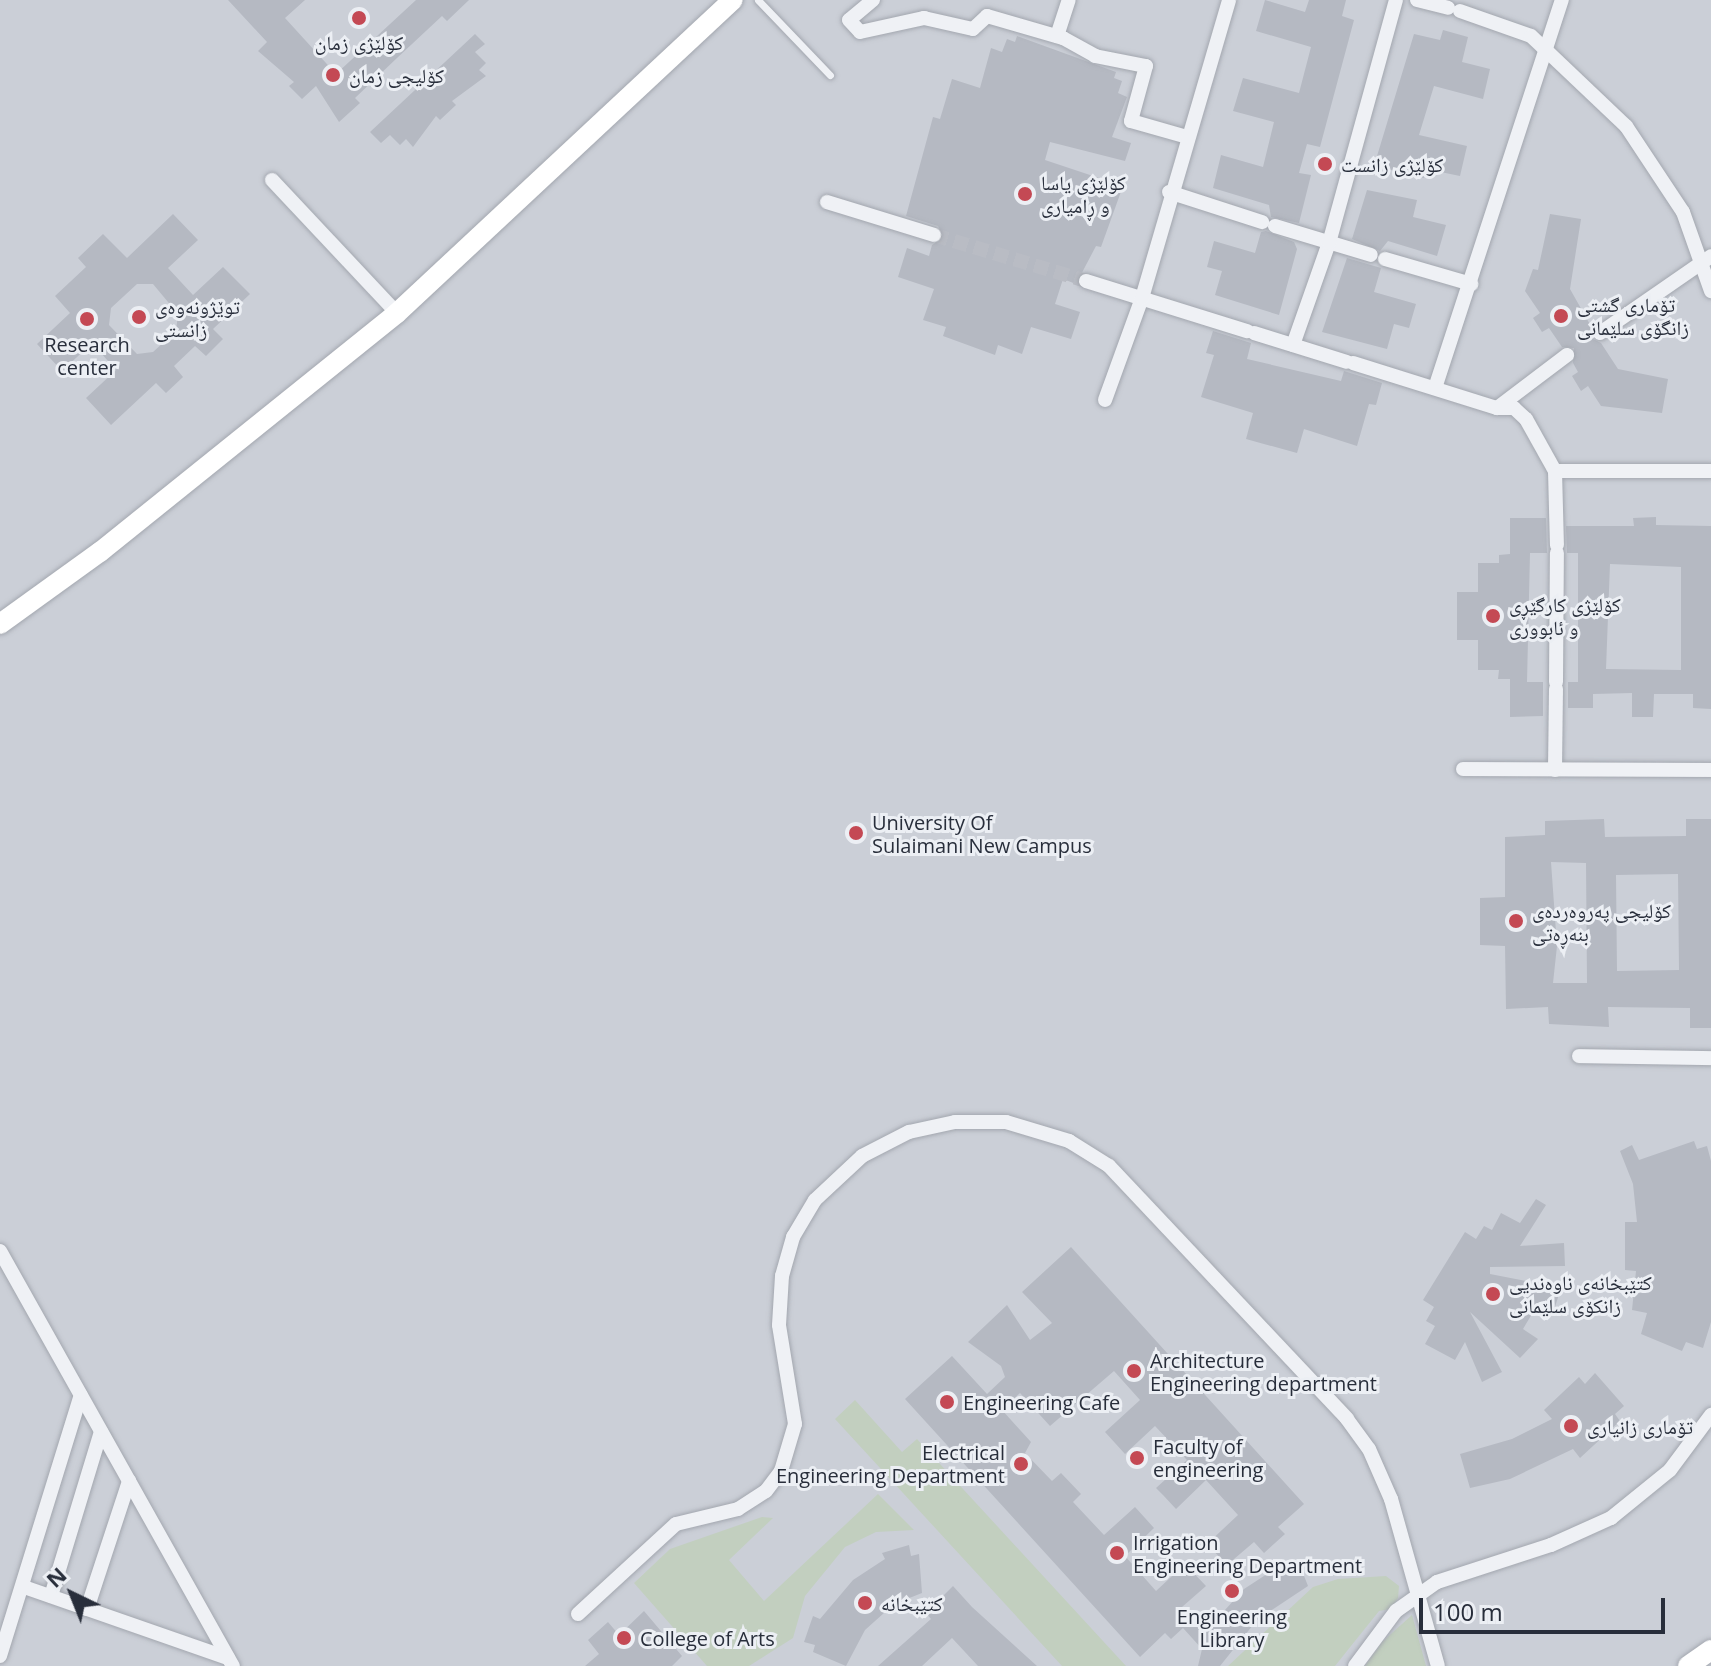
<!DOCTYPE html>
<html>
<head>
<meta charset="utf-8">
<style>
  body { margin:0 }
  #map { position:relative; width:1711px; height:1666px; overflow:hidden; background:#dde0e6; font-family:"Open Sans","Noto Naskh Arabic",sans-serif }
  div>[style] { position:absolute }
  .built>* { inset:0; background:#cbcfd7; transform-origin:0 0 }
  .green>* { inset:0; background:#c2cfbf }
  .building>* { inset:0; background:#b5b9c2 }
  .street-tunnel>* { height:14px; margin-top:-7px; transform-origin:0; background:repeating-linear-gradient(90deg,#b9bcc4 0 14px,transparent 0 21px) }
  .roads { filter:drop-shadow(0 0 2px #a3a7af) drop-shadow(0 0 2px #a3a7af) }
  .lane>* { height:7px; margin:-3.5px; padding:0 3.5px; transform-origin:3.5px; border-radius:3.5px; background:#eff1f5 }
  .street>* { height:14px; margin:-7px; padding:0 7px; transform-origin:7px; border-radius:7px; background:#eff1f5 }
  .secondary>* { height:20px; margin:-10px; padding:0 10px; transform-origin:10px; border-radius:10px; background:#fff }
  .dots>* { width:22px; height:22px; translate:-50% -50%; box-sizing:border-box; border:4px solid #eceff4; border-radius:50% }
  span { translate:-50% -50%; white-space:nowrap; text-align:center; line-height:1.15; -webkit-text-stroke:6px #eceff4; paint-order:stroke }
  .poi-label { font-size:20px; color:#282e3b }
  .left { translate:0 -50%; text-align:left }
  .right { translate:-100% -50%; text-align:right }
  .north { position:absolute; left:32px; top:1554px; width:80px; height:80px; -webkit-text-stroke:6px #eceff4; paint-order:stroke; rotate:317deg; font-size:22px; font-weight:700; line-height:32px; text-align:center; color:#282e3b }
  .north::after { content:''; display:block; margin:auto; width:28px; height:36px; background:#282e3b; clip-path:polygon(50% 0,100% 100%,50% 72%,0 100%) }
  .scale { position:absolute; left:1419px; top:1598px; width:246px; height:36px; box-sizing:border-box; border:4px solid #282e3b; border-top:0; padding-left:10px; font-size:24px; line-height:28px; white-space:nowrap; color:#282e3b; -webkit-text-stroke:6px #eceff4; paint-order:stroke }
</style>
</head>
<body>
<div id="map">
  <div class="built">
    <i style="left:0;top:0;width:1711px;height:1666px"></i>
  </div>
  <div class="green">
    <i style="clip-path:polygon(855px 1400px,902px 1452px,917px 1439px,1126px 1666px,1062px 1666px,835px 1419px)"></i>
    <i style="clip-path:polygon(878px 1494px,914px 1530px,876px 1532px,845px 1547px,805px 1596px,793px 1638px,749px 1666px,707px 1666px,634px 1583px,670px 1549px,762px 1517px,773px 1518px,729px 1560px,764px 1601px)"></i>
    <i style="clip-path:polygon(1386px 1576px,1399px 1586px,1398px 1598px,1391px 1609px,1379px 1611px,1335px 1666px,1228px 1666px,1313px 1587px,1338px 1579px)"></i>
    <i style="clip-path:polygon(1412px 1615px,1426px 1666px,1365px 1666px,1382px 1642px)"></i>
  </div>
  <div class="building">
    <i style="clip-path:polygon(228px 0,305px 0,285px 18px,336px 74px,416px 0,469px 0,447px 21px,442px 16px,397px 58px,355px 98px,360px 103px,339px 122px,316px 86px,302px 99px,289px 86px,294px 82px,258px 51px,267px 42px)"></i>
    <i style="clip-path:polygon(1265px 0,1305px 12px,1309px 0,1346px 0,1342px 16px,1354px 20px,1320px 147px,1307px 144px,1299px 173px,1311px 175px,1299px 223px,1271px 217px,1269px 205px,1213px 188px,1221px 155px,1263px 167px,1274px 122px,1233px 111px,1243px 78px,1299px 93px,1311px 47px,1256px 31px)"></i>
    <i style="clip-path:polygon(1443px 30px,1468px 37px,1462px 62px,1490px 69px,1483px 99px,1434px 86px,1419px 135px,1467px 146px,1460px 176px,1426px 169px,1424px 178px,1374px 166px,1414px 34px,1440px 40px)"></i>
    <i style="clip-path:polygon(475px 34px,485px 44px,475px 52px,486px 63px,479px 70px,486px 76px,452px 101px,456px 105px,440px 120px,436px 116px,413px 147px,406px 139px,400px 145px,390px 135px,381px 143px,370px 132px)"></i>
    <i style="clip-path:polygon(1017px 36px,1116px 72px,1114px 78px,1122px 81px,1118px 93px,1127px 97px,1112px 137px,1131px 143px,1125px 161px,1050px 142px,1045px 160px,1123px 186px,1101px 247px,1096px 246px,1076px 284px,1063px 279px,1055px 304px,1080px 312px,1071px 339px,1031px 327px,1022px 354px,998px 345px,995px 355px,943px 336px,946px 327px,923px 320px,934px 289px,898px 277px,907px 248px,929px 256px,932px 245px,944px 237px,938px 226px,906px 216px,933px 117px,940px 119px,952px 79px,980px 88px,991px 48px,1002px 52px,1007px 39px,1015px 42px)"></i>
    <i style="clip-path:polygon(1367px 190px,1417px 200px,1413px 217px,1446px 225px,1437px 256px,1388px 241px,1380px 251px,1352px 239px)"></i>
    <i style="clip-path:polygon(evenodd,173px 214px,198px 240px,168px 268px,193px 295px,223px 267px,250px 294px,213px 329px,223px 339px,206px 356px,195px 346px,174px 366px,183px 377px,166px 393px,156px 383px,111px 425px,86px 398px,116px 370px,92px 343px,62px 371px,37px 344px,70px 313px,55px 296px,86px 267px,78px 258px,103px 234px,127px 258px,173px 214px,137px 284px,153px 284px,178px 314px,176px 331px,153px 352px,137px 354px,109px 325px,111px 308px,137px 284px)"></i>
    <i style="clip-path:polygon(1550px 214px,1581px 219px,1570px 289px,1592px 328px,1591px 338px,1601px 343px,1618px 369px,1668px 379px,1662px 413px,1601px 406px,1588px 386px,1581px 391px,1572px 376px,1578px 372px,1573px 363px,1574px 348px,1562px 347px,1549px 328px,1542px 332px,1533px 318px,1540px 313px,1525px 291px,1533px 269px,1538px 270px)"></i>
    <i style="clip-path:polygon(1266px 231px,1294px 242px,1297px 249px,1279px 315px,1215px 295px,1222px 271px,1207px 267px,1214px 241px,1255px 253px,1261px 232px)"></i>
    <i style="clip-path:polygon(1347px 258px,1381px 268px,1374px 292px,1416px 304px,1409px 328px,1394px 324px,1387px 349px,1322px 332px)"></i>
    <i style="clip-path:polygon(1213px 331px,1251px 343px,1247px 359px,1341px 381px,1344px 371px,1382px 383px,1376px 405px,1369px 404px,1357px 446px,1304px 429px,1297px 453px,1246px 439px,1253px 413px,1201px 397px,1214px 355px,1206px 353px)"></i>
    <i style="clip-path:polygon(evenodd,1656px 517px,1656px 525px,1711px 526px,1711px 709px,1693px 708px,1693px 694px,1654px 694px,1653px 717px,1632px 717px,1632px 693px,1593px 694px,1593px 708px,1568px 708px,1568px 682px,1578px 682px,1578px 553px,1567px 553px,1566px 526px,1634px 526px,1633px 518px,1656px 517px,1610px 564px,1681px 567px,1681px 670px,1606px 669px,1610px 564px)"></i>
    <i style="clip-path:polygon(1510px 518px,1546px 518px,1547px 553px,1530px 553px,1527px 682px,1543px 682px,1543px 716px,1510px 717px,1510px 679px,1498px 679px,1499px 670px,1478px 670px,1478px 640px,1457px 640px,1457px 592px,1478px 592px,1478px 563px,1499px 563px,1499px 555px,1510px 554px)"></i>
    <i style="clip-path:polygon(evenodd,1604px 819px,1605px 837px,1686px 836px,1686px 819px,1711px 819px,1711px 1028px,1690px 1028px,1690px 1008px,1608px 1007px,1609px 1027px,1549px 1024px,1548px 1007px,1506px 1009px,1505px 946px,1480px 945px,1480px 898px,1505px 897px,1505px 837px,1545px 835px,1545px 821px,1604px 819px,1551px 862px,1586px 863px,1587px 983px,1553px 983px,1557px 946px,1551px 862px,1604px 819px,1678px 874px,1679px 970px,1617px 971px,1616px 875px,1678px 874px)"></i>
    <i style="clip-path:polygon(1694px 1141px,1697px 1149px,1707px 1146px,1711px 1161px,1711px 1322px,1703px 1348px,1686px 1342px,1682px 1351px,1641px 1334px,1647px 1313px,1632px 1310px,1636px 1271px,1625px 1270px,1625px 1222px,1637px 1222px,1633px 1184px,1620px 1151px,1632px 1145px,1639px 1160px)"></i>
    <i style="clip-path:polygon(1536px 1199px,1546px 1205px,1520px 1246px,1564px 1243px,1565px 1266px,1490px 1267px,1490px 1274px,1561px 1288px,1554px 1310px,1538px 1304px,1523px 1329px,1538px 1339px,1520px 1358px,1470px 1312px,1502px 1372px,1482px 1382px,1465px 1342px,1455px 1360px,1425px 1344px,1435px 1326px,1426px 1321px,1434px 1307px,1423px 1300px,1465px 1232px,1476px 1239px,1484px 1226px,1492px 1230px,1501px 1213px,1520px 1223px)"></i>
    <i style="clip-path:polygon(1071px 1247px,1304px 1504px,1278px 1527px,1285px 1534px,1264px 1553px,1254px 1542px,1227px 1565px,1207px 1544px,1238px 1515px,1206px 1480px,1176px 1509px,1163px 1495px,1156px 1488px,1187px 1460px,1155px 1426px,1125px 1454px,1105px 1432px,1140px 1400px,1114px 1371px,1050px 1426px,1020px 1393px,1002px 1410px,1031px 1442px,1025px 1453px,1052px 1481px,1061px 1473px,1081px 1494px,1073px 1502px,1104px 1535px,1135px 1507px,1145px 1518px,1154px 1528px,1125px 1556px,1156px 1591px,1185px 1564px,1206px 1586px,1182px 1607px,1205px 1632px,1244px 1589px,1287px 1561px,1299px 1563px,1308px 1586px,1257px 1620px,1220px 1666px,1198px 1666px,1202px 1649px,1183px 1628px,1171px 1639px,1165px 1633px,1140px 1657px,905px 1399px,952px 1356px,987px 1394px,1005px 1377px,1001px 1366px,968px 1342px,1007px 1305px,1030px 1340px,1052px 1323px,1022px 1292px)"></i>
    <i style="clip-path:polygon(1595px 1373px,1624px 1406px,1615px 1414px,1620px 1421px,1580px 1458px,1573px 1449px,1510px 1479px,1470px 1488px,1460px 1454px,1512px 1439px,1552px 1419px,1544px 1410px,1579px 1377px,1585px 1384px)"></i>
    <i style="clip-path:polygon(909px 1545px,911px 1556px,919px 1554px,922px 1593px,894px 1604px,865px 1630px,846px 1666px,813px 1652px,815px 1645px,804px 1642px,813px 1616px,820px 1619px,853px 1580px,885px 1559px,882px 1553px)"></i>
    <i style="clip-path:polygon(953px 1586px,972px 1607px,1037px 1666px,978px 1666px,952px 1638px,922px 1666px,878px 1666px,931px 1619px,926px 1613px)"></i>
    <i style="clip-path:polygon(644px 1611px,682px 1656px,672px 1666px,585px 1666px,599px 1654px,588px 1640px,608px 1622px,619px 1635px)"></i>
  </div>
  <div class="street-tunnel">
    <i style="left:934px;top:235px;width:159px;rotate:16.8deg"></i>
  </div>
  <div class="roads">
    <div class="lane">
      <i style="left:758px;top:0;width:104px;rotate:46.2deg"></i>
    </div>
    <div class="street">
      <i style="left:873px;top:0;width:31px;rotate:140deg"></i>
      <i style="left:849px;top:20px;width:16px;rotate:47deg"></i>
      <i style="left:860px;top:32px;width:66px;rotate:-12.3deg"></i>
      <i style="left:924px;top:18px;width:50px;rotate:12.7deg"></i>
      <i style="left:973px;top:29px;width:19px;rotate:-43deg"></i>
      <i style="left:987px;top:16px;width:79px;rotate:16.1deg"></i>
      <i style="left:1063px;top:38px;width:37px;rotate:29deg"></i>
      <i style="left:1095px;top:56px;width:52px;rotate:11.1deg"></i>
      <i style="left:1146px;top:66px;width:57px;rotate:105.3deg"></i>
      <i style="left:1131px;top:121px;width:58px;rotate:15.9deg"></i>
      <i style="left:1417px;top:0;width:32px;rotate:14deg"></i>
      <i style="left:1460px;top:11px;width:75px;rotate:19.4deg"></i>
      <i style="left:1531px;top:36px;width:131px;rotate:43.5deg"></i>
      <i style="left:1626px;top:126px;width:103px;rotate:56.5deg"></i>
      <i style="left:1683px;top:212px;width:84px;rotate:70.5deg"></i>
      <i style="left:1057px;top:36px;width:38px;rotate:-72deg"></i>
      <i style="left:272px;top:180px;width:183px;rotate:46.8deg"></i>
      <i style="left:1169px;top:192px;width:98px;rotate:17.9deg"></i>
      <i style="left:827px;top:202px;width:112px;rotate:17.1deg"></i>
      <i style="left:1275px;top:226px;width:100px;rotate:16.8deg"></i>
      <i style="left:1385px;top:259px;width:90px;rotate:16.2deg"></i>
      <i style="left:1086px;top:281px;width:169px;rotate:17.3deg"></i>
      <i style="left:1254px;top:333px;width:97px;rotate:17.3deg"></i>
      <i style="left:1600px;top:333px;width:135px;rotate:-34.7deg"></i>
      <i style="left:1293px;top:345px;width:108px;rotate:-70.6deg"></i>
      <i style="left:1329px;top:243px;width:252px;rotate:-74.6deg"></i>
      <i style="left:1353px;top:363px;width:151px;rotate:17.4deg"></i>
      <i style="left:1497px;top:408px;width:17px"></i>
      <i style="left:1514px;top:408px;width:16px;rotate:43deg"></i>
      <i style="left:1526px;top:419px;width:60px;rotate:60.9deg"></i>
      <i style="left:1555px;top:471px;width:74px;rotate:88.5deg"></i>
      <i style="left:1435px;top:388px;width:408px;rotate:-71.9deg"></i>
      <i style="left:1105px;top:400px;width:109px;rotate:-70.1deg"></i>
      <i style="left:1142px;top:298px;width:310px;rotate:-73.7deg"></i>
      <i style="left:1497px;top:408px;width:88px;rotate:-37.1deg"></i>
      <i style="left:1555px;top:471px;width:156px"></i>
      <i style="left:1556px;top:682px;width:129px;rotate:-89.6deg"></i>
      <i style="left:1463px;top:769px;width:248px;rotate:0.2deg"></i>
      <i style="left:1555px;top:770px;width:81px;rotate:-89.3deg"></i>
      <i style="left:1579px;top:1056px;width:132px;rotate:0.9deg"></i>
      <i style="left:0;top:1251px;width:476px;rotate:60.7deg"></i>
      <i style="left:24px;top:1587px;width:216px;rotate:19.2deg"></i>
      <i style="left:51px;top:1596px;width:172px;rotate:-73.1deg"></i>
      <i style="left:87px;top:1609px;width:135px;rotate:-71.8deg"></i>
      <i style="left:578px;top:1614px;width:133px;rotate:-42.6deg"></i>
      <i style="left:676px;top:1524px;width:64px;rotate:-13.6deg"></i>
      <i style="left:738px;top:1509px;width:33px;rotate:-33deg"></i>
      <i style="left:766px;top:1491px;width:25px;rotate:-53deg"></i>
      <i style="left:781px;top:1471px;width:49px;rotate:-73.4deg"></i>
      <i style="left:795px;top:1424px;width:100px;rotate:-99.2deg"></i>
      <i style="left:779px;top:1325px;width:49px;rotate:-86.5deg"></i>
      <i style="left:782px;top:1276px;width:41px;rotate:-74.2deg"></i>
      <i style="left:793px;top:1237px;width:43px;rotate:-59.3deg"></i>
      <i style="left:815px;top:1200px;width:64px;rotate:-43.1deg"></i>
      <i style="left:862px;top:1156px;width:53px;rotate:-27.1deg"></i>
      <i style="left:909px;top:1132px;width:47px;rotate:-12.3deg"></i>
      <i style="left:955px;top:1122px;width:51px"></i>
      <i style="left:1006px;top:1122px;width:66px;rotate:16.8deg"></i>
      <i style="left:1069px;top:1141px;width:47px;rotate:32deg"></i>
      <i style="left:1109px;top:1166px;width:347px;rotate:46.7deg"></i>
      <i style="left:1347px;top:1419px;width:37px;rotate:54deg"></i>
      <i style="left:1369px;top:1449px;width:55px;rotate:66.3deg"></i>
      <i style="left:1391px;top:1499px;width:173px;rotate:74.3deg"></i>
      <i style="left:0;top:1656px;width:273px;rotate:-72.8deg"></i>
      <i style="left:1355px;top:1666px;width:69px;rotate:-53.3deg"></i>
      <i style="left:1396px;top:1611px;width:50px;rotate:-35.3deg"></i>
      <i style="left:1437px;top:1582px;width:120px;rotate:-18deg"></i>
      <i style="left:1551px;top:1545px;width:66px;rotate:-24.2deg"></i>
      <i style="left:1611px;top:1518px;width:76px;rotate:-39.1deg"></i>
      <i style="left:1670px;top:1470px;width:69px;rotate:-53.3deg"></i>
    </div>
    <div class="secondary">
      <i style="left:0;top:624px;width:123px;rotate:-35.8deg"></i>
      <i style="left:100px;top:552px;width:381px;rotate:-38.8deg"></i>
      <i style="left:397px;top:313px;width:459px;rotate:-43deg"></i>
      <i style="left:1688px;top:1666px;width:28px;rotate:-35deg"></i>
    </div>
  </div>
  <div class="dots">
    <i style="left:359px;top:18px;background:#c44954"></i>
    <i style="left:333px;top:75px;background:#c44954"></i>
    <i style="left:1325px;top:164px;background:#c44954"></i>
    <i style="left:1025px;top:194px;background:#c44954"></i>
    <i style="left:1561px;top:316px;background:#c44954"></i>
    <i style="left:139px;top:317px;background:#c44954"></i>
    <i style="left:87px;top:319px;background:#c44954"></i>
    <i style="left:1493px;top:616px;background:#c44954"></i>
    <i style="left:856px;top:833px;background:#c44954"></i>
    <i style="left:1516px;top:921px;background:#c44954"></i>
    <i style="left:1493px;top:1294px;background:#c44954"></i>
    <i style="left:1134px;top:1371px;background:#c44954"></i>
    <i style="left:947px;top:1402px;background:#c44954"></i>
    <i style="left:1571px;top:1426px;background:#c44954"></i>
    <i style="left:1137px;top:1458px;background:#c44954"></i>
    <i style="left:1021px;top:1464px;background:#c44954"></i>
    <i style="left:1117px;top:1553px;background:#c44954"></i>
    <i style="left:1232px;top:1591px;background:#c44954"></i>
    <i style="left:865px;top:1603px;background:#c44954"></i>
    <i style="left:624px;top:1638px;background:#c44954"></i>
  </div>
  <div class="poi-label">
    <span style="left:359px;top:42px">کۆلێژی زمان</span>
    <span class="left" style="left:349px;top:75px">کۆلیجی زمان</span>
    <span class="left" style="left:1341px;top:164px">کۆلێژی زانست</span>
    <span class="left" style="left:1041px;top:194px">کۆلێژی یاسا<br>و ڕامیاری</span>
    <span class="left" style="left:1577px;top:316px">تۆماری گشتی<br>زانگۆی سلێمانی</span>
    <span class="left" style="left:155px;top:318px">توێژونەوەی<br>زانستی</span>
    <span style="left:87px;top:356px">Research<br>center</span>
    <span class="left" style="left:1509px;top:616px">كۆلێژی كارگێڕی<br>و ئابووری</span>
    <span class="left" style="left:872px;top:834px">University Of<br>Sulaimani New Campus</span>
    <span class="left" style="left:1532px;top:922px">کۆلیجی پەروەردەی<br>بنەڕەتی</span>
    <span class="left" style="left:1509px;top:1294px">کتێبخانەی ناوەندیی<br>زانکۆی سلێمانی</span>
    <span class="left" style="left:1150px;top:1372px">Architecture<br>Engineering department</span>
    <span class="left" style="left:963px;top:1402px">Engineering Cafe</span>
    <span class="left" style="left:1587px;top:1426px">تۆماری زانیاری</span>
    <span class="left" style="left:1153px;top:1458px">Faculty of<br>engineering</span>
    <span class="right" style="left:1005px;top:1464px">Electrical<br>Engineering Department</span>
    <span class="left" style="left:1133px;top:1554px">Irrigation<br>Engineering Department</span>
    <span class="left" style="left:881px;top:1603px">کتێبخانە</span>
    <span style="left:1232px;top:1628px">Engineering<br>Library</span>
    <span class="left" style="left:640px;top:1638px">College of Arts</span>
  </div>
  <div class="north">N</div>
  <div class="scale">100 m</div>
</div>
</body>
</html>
